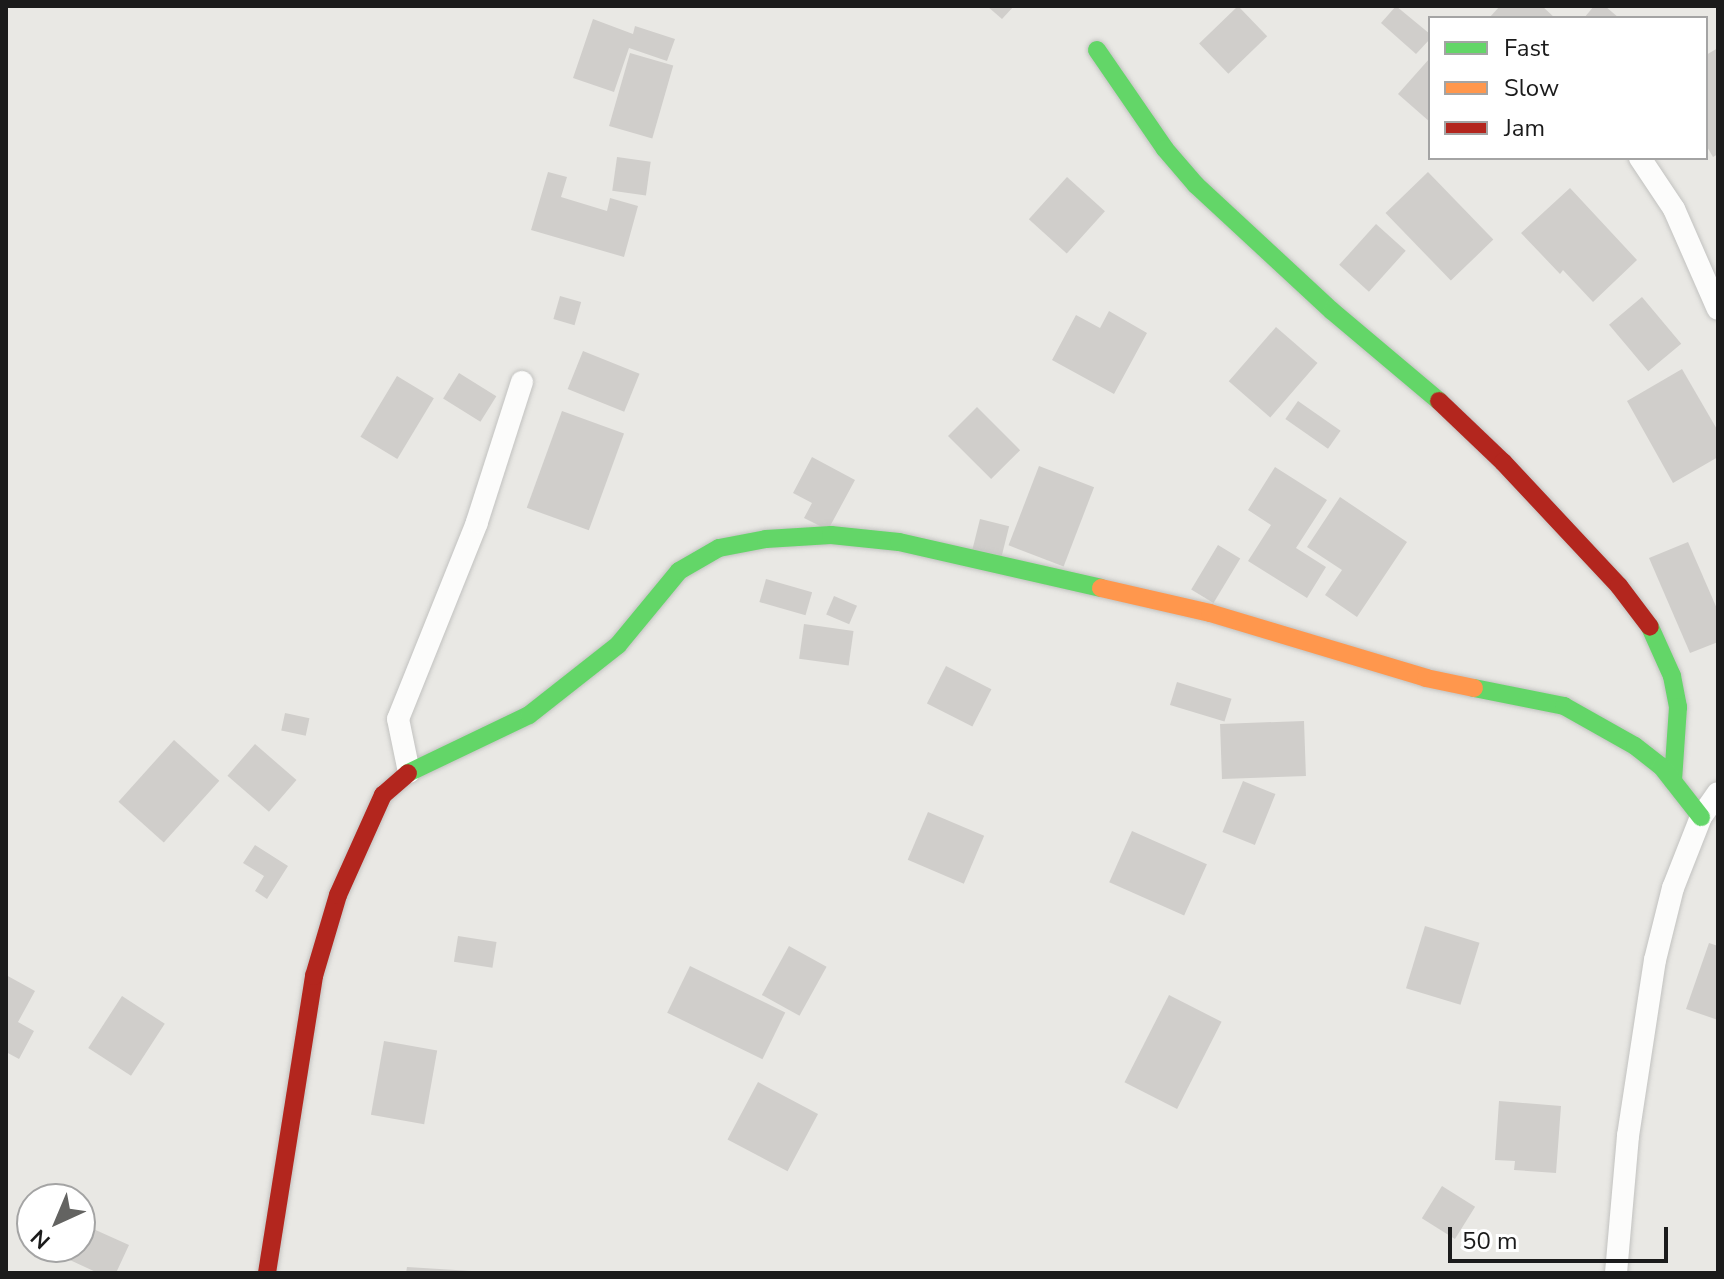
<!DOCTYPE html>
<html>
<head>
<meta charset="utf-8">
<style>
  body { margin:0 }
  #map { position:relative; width:1724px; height:1279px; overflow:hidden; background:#e9e8e4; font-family:"Nunito Sans",sans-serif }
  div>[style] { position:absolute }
  .building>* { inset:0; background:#d0cecb; transform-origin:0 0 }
  .roads { filter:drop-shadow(0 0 2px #c2c2c0) drop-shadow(0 0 2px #c2c2c0) }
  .street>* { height:22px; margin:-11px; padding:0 11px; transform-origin:11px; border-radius:11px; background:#fcfcfb }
  .fast>* { height:18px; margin:-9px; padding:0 9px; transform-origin:9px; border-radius:9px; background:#63d668 }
  .slow>* { height:18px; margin:-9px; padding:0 9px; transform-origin:9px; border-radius:9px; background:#ff974d }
  .jam>* { height:18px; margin:-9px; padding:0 9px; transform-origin:9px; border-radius:9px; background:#b3261e }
  span { translate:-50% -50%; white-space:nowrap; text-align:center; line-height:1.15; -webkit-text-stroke:6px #fff; paint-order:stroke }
  .frame { position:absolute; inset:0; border:8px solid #1b1b1b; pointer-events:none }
  .legend { position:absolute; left:1428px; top:16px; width:280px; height:144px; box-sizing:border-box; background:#fff; border:2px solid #a4a4a4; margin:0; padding:10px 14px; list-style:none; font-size:24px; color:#1b1b1b }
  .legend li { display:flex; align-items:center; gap:16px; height:40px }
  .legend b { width:40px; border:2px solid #a4a4a4 }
  .north { position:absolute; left:16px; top:1183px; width:80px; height:80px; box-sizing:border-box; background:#fff; border:2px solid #a4a4a4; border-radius:50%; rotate:224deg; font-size:22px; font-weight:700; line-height:32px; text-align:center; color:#1b1b1b }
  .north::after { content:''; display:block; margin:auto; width:28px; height:36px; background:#636361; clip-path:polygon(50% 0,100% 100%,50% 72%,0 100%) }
  .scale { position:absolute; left:1448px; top:1227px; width:220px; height:36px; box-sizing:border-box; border:4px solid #1b1b1b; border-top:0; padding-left:10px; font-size:24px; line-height:28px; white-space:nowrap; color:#1b1b1b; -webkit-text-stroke:6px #fff; paint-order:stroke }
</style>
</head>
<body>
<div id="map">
  <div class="building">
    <i style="clip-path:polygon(987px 6px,1014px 6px,1002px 19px)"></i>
    <i style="left:1238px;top:6px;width:42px;height:54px;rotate:46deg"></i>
    <i style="clip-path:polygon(1396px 6px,1430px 34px,1430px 39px,1416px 54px,1381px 23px)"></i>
    <i style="clip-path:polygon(1500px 6px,1542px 6px,1555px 18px,1489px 18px)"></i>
    <i style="clip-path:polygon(1594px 6px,1605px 6px,1619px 18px,1584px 18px)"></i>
    <i style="clip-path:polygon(593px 19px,633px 34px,635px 26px,675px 39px,667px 61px,629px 48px,614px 92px,573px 78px)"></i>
    <i style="clip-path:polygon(1718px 48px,1718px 154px,1713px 157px,1706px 145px,1706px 55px)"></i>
    <i style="left:630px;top:53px;width:45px;height:76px;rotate:16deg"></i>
    <i style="clip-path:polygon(1430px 58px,1430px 122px,1398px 94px)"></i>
    <i style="left:617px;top:157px;width:34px;height:34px;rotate:8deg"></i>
    <i style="clip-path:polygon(548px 172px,567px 177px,561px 197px,607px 211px,610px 198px,638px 206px,624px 257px,531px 230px)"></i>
    <i style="left:1428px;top:172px;width:94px;height:59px;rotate:46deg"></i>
    <i style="left:1067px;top:177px;width:51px;height:57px;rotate:42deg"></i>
    <i style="clip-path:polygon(1570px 188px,1637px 260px,1593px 302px,1563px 270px,1560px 274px,1521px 233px)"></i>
    <i style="left:1376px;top:224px;width:40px;height:55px;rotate:42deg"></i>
    <i style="left:560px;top:296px;width:22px;height:24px;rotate:16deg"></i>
    <i style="left:1642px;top:297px;width:61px;height:43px;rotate:50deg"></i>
    <i style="clip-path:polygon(1109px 311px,1147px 333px,1114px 394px,1052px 360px,1076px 315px,1100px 328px)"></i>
    <i style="left:1276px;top:327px;width:55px;height:72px;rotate:41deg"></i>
    <i style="left:583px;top:351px;width:61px;height:41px;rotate:22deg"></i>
    <i style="clip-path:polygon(1682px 369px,1718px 431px,1718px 457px,1673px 483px,1627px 401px)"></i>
    <i style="left:459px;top:373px;width:44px;height:30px;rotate:32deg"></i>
    <i style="left:397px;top:376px;width:43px;height:71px;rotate:31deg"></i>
    <i style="left:1298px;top:401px;width:52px;height:22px;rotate:35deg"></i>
    <i style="left:977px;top:407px;width:61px;height:41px;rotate:45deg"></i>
    <i style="left:562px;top:411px;width:66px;height:103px;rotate:20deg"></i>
    <i style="clip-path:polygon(812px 457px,855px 480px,828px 530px,804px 518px,812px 503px,793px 493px)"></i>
    <i style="left:1039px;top:466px;width:59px;height:85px;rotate:21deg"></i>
    <i style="clip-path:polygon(1275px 467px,1327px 500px,1296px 548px,1326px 567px,1307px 598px,1248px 561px,1271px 525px,1248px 510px)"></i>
    <i style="clip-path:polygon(1340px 497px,1407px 542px,1357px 617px,1325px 595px,1342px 570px,1307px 547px)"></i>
    <i style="left:980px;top:519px;width:30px;height:33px;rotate:14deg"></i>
    <i style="clip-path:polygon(1688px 542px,1718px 611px,1718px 642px,1690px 653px,1649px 558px)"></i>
    <i style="left:1218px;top:545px;width:26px;height:52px;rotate:31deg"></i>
    <i style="left:766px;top:579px;width:48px;height:24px;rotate:16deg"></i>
    <i style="left:834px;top:596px;width:25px;height:20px;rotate:23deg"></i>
    <i style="left:804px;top:624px;width:50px;height:35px;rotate:8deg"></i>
    <i style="left:946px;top:666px;width:51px;height:42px;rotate:27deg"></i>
    <i style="left:1177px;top:682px;width:57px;height:24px;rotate:17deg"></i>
    <i style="left:285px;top:713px;width:25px;height:18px;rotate:12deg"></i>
    <i style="left:1304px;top:721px;width:55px;height:84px;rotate:88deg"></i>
    <i style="left:174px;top:740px;width:61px;height:83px;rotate:42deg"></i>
    <i style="left:255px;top:744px;width:55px;height:42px;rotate:41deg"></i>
    <i style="left:1243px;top:781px;width:35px;height:55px;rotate:22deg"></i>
    <i style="left:928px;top:812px;width:61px;height:52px;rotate:23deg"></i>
    <i style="left:1132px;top:831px;width:82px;height:56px;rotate:24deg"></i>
    <i style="clip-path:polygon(255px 845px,288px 866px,267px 899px,255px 891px,264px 876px,243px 863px)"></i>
    <i style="left:1425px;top:926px;width:57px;height:65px;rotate:17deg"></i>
    <i style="left:458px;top:936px;width:39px;height:26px;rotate:9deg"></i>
    <i style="clip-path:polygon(1709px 943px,1718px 946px,1718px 1020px,1686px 1009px)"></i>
    <i style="left:789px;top:946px;width:43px;height:56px;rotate:29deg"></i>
    <i style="left:690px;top:966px;width:106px;height:52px;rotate:26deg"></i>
    <i style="clip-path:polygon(6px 975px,35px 991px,18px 1022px,34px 1031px,19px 1059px,6px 1052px)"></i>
    <i style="left:1169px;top:995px;width:59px;height:98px;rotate:27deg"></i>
    <i style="left:122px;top:996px;width:51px;height:62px;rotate:33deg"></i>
    <i style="left:384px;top:1041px;width:54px;height:75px;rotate:10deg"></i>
    <i style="left:758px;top:1082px;width:68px;height:65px;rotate:28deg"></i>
    <i style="clip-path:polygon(1499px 1101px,1561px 1106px,1556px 1173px,1514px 1170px,1515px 1161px,1495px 1160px)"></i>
    <i style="left:1442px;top:1186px;width:39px;height:38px;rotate:32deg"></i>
    <i style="clip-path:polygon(80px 1223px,129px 1245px,116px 1273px,98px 1273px,59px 1255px,63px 1247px,80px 1247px)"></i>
    <i style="clip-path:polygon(407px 1267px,472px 1271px,472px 1273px,406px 1273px)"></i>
  </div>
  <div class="roads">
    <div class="street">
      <i style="left:1640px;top:158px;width:61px;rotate:56.3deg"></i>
      <i style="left:1674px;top:209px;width:109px;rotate:66.3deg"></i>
      <i style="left:409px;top:772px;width:54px;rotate:-101.7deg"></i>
      <i style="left:398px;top:719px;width:212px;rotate:-68.1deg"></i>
      <i style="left:477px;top:522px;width:147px;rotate:-72.2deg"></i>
      <i style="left:1616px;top:1273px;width:138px;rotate:-85deg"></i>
      <i style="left:1628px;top:1136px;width:178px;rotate:-81.3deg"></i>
      <i style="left:1655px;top:960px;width:74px;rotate:-76deg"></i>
      <i style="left:1673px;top:888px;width:76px;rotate:-68.5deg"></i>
      <i style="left:1701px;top:817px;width:29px;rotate:-55deg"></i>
    </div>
    <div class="fast">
      <i style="left:1097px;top:50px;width:120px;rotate:55.5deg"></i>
      <i style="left:1165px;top:149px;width:48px;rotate:49.3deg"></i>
      <i style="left:1196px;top:185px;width:185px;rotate:42.8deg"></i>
      <i style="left:1332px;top:311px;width:140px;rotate:40.1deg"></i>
      <i style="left:1650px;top:627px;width:54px;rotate:65.8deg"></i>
      <i style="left:1672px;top:676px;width:32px;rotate:79deg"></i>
      <i style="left:1678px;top:707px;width:74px;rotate:93.9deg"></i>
      <i style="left:1474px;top:688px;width:92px;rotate:11.3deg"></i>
      <i style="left:1564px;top:706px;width:81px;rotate:29.4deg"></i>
      <i style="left:1635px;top:746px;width:33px;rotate:38deg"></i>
      <i style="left:1661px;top:766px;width:65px;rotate:51.9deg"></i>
      <i style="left:408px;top:773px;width:134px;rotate:-25.6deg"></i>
      <i style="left:529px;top:715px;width:113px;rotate:-38.2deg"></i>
      <i style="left:618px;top:645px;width:96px;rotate:-50.5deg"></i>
      <i style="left:679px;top:571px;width:46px;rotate:-29.9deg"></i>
      <i style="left:719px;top:548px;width:48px;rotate:-10.8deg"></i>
      <i style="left:766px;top:539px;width:65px;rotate:-3.5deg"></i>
      <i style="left:831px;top:535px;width:68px;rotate:5.9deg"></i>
      <i style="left:899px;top:542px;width:207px;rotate:12.8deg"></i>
    </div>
    <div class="slow">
      <i style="left:1101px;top:588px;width:112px;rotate:12.9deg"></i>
      <i style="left:1210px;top:613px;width:226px;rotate:16.7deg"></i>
      <i style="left:1426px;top:678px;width:49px;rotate:11.8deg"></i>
    </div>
    <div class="jam">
      <i style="left:1439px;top:401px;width:88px;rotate:43.6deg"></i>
      <i style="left:1503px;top:462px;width:170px;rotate:46.9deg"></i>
      <i style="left:1619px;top:586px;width:51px;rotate:52.9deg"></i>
      <i style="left:267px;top:1273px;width:301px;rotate:-81deg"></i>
      <i style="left:314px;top:976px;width:84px;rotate:-73.5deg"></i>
      <i style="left:338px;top:895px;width:110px;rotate:-65.8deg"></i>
      <i style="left:383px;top:795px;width:33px;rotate:-41deg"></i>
    </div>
  </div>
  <div class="frame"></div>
  <ul class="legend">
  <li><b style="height:10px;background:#63d668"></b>Fast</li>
  <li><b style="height:10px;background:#ff974d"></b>Slow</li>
  <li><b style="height:10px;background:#b3261e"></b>Jam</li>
  </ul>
  <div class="north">N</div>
  <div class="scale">50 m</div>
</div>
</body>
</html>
